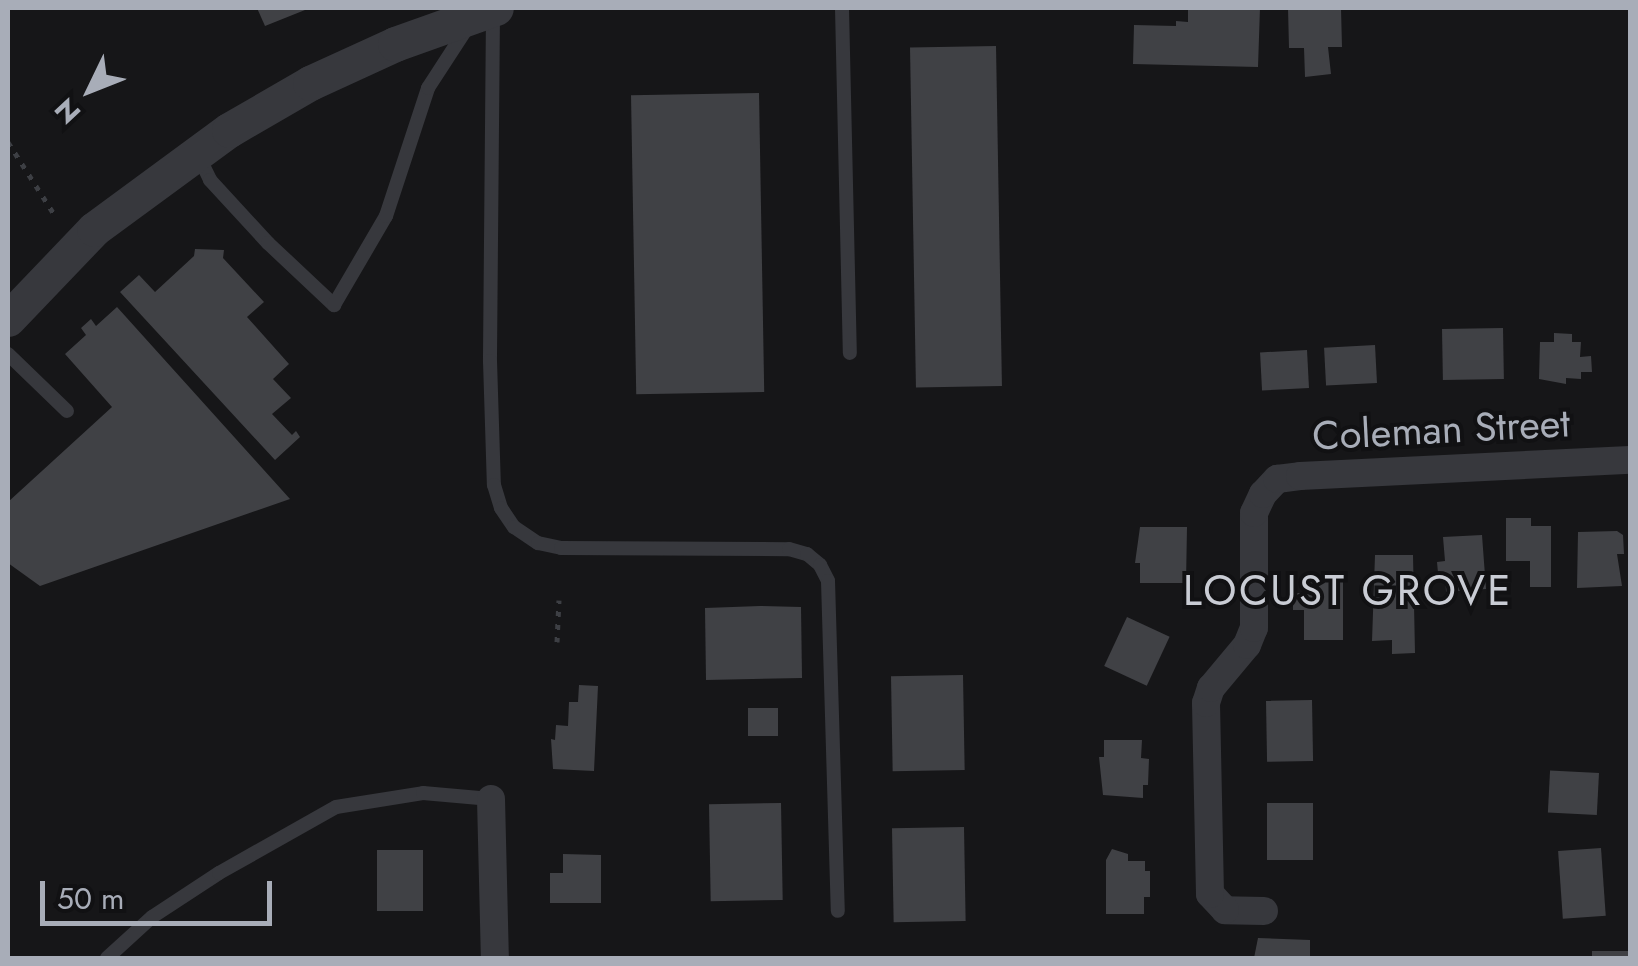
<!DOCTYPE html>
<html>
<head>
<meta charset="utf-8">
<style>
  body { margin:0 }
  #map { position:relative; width:1638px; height:966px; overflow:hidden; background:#161618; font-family:Jost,sans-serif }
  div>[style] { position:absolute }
  .building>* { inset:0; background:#404145; transform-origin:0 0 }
  .path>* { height:5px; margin-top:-2.5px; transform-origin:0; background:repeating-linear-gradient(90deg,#3d3f44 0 5px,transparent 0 13px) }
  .service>* { height:14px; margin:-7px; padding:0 7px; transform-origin:7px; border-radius:7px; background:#37383d }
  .minor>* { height:28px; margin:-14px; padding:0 14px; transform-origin:14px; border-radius:14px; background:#37383d }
  .tertiary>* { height:35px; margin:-17.5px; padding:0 17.5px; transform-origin:17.5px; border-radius:17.5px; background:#37383d }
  span { translate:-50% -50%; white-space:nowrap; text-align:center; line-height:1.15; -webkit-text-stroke:8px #111113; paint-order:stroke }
  .street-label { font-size:40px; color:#a8adb8 }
  .neighbourhood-label { font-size:42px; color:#c9ccd4; letter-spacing:2.5px }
  .frame { position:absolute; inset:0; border:10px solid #a8adb8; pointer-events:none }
  .north { position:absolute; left:40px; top:40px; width:100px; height:100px; -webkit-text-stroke:8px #111113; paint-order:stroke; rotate:227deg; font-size:28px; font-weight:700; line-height:40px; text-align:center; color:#a8adb8 }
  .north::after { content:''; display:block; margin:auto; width:35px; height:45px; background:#a8adb8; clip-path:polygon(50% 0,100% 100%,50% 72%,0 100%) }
  .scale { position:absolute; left:40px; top:881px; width:232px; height:45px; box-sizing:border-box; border:5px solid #a8adb8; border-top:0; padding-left:12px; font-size:30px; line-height:35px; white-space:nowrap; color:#a8adb8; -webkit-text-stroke:8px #111113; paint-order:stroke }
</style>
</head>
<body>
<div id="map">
  <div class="building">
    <i style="clip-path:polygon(257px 8px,310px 8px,265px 26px)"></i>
    <i style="clip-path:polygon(1188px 8px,1260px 8px,1258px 67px,1133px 64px,1134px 25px,1176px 26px,1176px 21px,1188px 22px)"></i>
    <i style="clip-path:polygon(1288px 8px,1341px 8px,1342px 47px,1328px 47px,1331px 74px,1305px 77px,1304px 48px,1289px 48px)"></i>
    <i style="left:996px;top:46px;width:340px;height:86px;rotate:89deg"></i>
    <i style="left:759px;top:93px;width:299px;height:128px;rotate:89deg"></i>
    <i style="clip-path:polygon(195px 249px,224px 250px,223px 258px,264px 302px,247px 317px,289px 364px,273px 379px,291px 398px,272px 414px,292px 435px,296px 431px,300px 437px,275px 460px,120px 292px,139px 275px,155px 292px,194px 256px)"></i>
    <i style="clip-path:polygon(117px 307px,290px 499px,40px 586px,8px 563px,8px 502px,112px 407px,65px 354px,86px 335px,81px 328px,91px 319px,96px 326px)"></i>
    <i style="left:1503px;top:328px;width:51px;height:61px;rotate:89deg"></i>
    <i style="clip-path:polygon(1554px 333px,1572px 334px,1572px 342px,1581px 342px,1580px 357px,1591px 356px,1592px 372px,1581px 372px,1581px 379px,1566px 378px,1566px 384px,1539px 379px,1540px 342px,1554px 342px)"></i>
    <i style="left:1375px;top:345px;width:38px;height:51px;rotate:87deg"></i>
    <i style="left:1307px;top:350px;width:38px;height:47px;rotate:87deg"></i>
    <i style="clip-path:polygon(1506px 518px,1531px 518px,1531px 526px,1551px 526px,1551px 587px,1530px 587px,1530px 561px,1506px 561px)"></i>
    <i style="clip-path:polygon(1140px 527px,1187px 527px,1186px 583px,1140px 583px,1140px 563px,1135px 563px)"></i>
    <i style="clip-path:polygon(1617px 531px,1623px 535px,1624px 554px,1617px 554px,1622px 586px,1577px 588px,1578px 532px)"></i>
    <i style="clip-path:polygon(1482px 535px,1486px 589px,1446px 592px,1445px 572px,1438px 573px,1437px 562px,1445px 561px,1443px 537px)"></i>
    <i style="clip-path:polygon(1375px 555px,1413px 555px,1415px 653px,1392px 654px,1392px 640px,1372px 641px)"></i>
    <i style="clip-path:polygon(1304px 580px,1343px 580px,1343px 640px,1304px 640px,1304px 610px,1293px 610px,1293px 593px,1304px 593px)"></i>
    <i style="clip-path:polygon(760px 606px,801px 607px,802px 678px,706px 680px,705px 608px)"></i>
    <i style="left:1127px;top:617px;width:47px;height:54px;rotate:25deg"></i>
    <i style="left:963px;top:675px;width:95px;height:72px;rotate:89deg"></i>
    <i style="clip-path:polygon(579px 685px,598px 686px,594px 771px,553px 769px,551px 739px,555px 740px,556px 725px,568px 726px,569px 702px,578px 702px)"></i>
    <i style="left:1312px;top:700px;width:61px;height:46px;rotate:89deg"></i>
    <i style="left:748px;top:708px;width:30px;height:28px"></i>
    <i style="clip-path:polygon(1104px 740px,1142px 740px,1141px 758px,1149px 759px,1148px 785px,1143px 785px,1143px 798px,1103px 795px,1099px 757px,1104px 757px)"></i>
    <i style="left:1599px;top:773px;width:42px;height:49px;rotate:93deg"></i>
    <i style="left:781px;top:803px;width:97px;height:72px;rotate:89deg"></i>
    <i style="left:1267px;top:803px;width:46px;height:57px"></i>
    <i style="left:964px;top:827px;width:94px;height:72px;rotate:89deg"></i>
    <i style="left:1601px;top:848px;width:68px;height:43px;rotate:86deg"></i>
    <i style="clip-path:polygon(1112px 849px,1128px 854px,1128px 861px,1145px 861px,1145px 871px,1150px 871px,1150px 897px,1144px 897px,1144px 914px,1106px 914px,1106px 860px)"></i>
    <i style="left:377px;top:850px;width:46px;height:61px"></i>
    <i style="clip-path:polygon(563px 854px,601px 855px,601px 903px,550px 903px,550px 873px,563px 873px)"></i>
    <i style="clip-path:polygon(1258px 938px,1310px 940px,1310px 958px,1254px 958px)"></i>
    <i style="left:1592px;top:951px;width:38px;height:7px"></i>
  </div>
  <div class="path">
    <i style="left:8px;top:142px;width:89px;rotate:57.4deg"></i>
    <i style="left:557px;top:642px;width:42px;rotate:-87.3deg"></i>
  </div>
  <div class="service">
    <i style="left:842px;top:8px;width:345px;rotate:88.7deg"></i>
    <i style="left:493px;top:12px;width:349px;rotate:90.5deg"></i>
    <i style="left:490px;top:361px;width:124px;rotate:88.2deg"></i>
    <i style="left:494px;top:485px;width:24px;rotate:73deg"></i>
    <i style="left:501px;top:508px;width:23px;rotate:56deg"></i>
    <i style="left:514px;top:527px;width:29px;rotate:34deg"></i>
    <i style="left:538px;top:543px;width:24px;rotate:12deg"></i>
    <i style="left:561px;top:548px;width:228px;rotate:0.3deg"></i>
    <i style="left:789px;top:549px;width:19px;rotate:16deg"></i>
    <i style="left:807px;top:554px;width:17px;rotate:40deg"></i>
    <i style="left:820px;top:565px;width:18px;rotate:63deg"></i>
    <i style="left:828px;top:581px;width:330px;rotate:88.3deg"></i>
    <i style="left:198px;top:155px;width:28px;rotate:64deg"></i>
    <i style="left:210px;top:180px;width:86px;rotate:47.4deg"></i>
    <i style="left:268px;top:243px;width:91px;rotate:43.2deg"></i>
    <i style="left:334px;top:305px;width:103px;rotate:-59.7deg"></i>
    <i style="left:386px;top:216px;width:135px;rotate:-71.8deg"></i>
    <i style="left:428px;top:88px;width:72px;rotate:-57deg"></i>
    <i style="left:8px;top:354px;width:82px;rotate:44deg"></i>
    <i style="left:107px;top:958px;width:61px;rotate:-42.3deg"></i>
    <i style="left:152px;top:917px;width:80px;rotate:-33.3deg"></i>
    <i style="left:219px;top:873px;width:134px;rotate:-29.4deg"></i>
    <i style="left:336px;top:807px;width:88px;rotate:-9.1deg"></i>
    <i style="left:423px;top:793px;width:68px;rotate:5deg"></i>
  </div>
  <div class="minor">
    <i style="left:491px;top:799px;width:159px;rotate:88.6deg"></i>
    <i style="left:1264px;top:911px;width:39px;rotate:-179deg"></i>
    <i style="left:1225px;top:910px;width:22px;rotate:-133deg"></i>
    <i style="left:1210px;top:894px;width:191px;rotate:-91.2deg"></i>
    <i style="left:1206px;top:703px;width:16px;rotate:-72deg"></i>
    <i style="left:1211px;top:688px;width:56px;rotate:-50.1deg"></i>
    <i style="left:1247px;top:645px;width:18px;rotate:-68deg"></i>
    <i style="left:1254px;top:628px;width:115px;rotate:-90deg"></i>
    <i style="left:1254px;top:513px;width:21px;rotate:-65deg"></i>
    <i style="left:1263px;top:494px;width:21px;rotate:-47deg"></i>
    <i style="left:1277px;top:479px;width:23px;rotate:-7deg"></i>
    <i style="left:1300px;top:476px;width:330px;rotate:-2.8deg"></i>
  </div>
  <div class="tertiary">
    <i style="left:8px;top:319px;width:124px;rotate:-46.3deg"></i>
    <i style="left:94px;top:229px;width:167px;rotate:-36.3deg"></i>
    <i style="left:229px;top:130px;width:94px;rotate:-30.1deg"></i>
    <i style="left:310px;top:83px;width:94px;rotate:-24.6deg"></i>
    <i style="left:395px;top:44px;width:107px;rotate:-19.6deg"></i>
  </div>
  <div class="street-label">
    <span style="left:1441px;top:429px;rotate:-3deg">Coleman Street</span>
  </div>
  <div class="neighbourhood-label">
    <span style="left:1348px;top:591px">LOCUST GROVE</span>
  </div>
  <div class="frame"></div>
  <div class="north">N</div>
  <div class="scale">50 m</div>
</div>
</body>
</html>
